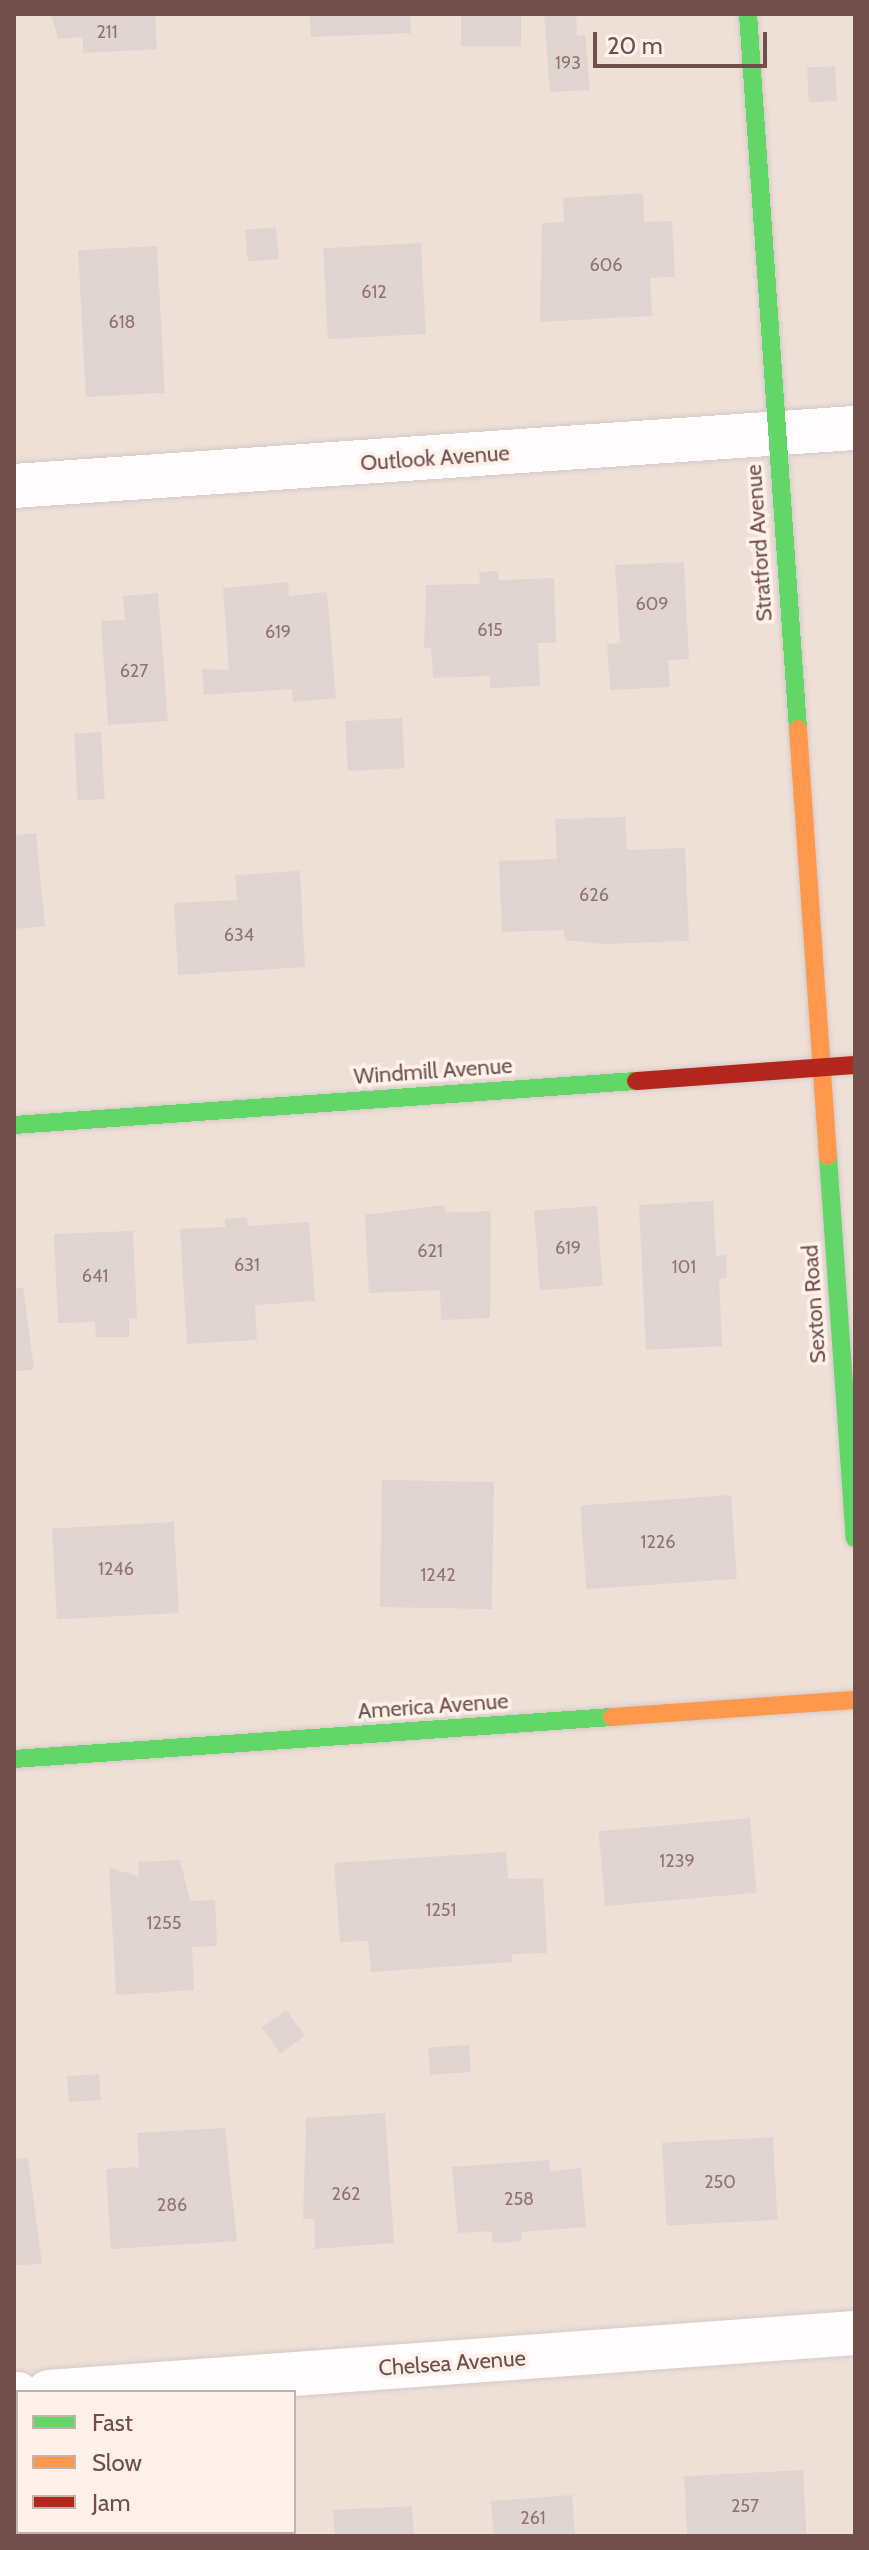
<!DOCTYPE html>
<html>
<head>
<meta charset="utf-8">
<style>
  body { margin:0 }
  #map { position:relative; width:869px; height:2550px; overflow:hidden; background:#f5eee9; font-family:Cabin,sans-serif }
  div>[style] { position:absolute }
  .residential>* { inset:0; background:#eedfd7 }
  .building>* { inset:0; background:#e1d5d1; transform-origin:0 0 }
  .roads { filter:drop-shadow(0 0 2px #d4cac7) drop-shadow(0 0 2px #d4cac7) }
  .street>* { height:44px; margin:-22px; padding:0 22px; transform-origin:22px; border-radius:22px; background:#fefcfc }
  .fast>* { height:18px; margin:-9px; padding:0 9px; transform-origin:9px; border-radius:9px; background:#63d668 }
  .slow>* { height:18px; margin:-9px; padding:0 9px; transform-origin:9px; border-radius:9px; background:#ff974d }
  .jam>* { height:18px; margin:-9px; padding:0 9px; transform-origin:9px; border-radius:9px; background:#b3261e }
  span { translate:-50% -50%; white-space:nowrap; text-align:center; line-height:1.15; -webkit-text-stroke:7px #fdf1ea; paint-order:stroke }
  .number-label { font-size:18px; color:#8f7470 }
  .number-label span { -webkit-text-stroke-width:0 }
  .street-label { font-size:22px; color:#71504c }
  .frame { position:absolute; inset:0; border:16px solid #71504c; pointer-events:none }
  .legend { position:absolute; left:16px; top:2390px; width:280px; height:144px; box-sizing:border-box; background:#fdf1ea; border:2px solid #c5b1ab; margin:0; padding:10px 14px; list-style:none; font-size:24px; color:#71504c }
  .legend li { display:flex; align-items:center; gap:16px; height:40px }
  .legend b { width:40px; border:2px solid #c5b1ab }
  .scale { position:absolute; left:593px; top:32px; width:174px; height:36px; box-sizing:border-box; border:4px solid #71504c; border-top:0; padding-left:10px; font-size:24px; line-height:28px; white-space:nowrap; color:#71504c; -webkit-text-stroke:6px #fdf1ea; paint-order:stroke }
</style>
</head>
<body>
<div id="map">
  <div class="residential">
    <i style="clip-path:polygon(evenodd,14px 14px,855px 14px,855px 2536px,14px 2536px,14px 14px,18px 2392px,294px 2392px,294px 2532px,18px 2532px,18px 2392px)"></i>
  </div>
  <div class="building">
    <i style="clip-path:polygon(51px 14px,155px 14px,157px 49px,83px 53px,83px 37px,58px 39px)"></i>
    <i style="clip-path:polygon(310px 14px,410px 14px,411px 33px,311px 37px)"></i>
    <i style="left:461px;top:14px;width:60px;height:32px"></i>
    <i style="clip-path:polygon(544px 14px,576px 14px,577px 36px,585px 35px,590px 90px,550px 92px)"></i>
    <i style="left:835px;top:66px;width:35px;height:28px;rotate:87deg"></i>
    <i style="clip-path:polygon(643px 193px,644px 222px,672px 221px,675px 277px,650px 278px,652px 316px,540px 322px,542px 223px,564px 222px,563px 198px)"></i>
    <i style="left:276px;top:227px;width:32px;height:31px;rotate:85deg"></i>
    <i style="left:421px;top:243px;width:91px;height:98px;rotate:87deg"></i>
    <i style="left:157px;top:246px;width:147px;height:79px;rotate:87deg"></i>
    <i style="clip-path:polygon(684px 562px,689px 659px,668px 660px,670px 687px,610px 690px,607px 644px,620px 643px,615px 565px)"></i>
    <i style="clip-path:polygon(498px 571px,499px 580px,554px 578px,556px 643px,538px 643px,540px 686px,490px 688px,490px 676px,433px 678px,431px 647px,424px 648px,426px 585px,480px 584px,479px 572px)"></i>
    <i style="clip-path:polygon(288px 582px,289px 596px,327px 592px,336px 698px,293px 702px,292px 689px,204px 695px,202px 669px,229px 670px,223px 588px)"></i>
    <i style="clip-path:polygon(158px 593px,168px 721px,108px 725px,101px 621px,125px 620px,123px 596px)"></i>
    <i style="left:402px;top:718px;width:50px;height:57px;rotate:87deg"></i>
    <i style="left:101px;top:732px;width:67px;height:27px;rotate:87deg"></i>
    <i style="clip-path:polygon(625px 817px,627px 850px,685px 848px,689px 941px,601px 944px,565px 940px,564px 930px,502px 932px,499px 861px,557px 859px,555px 819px)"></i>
    <i style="clip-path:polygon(36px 833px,45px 926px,14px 929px,14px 835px)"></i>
    <i style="clip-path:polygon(300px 871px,305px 967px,178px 975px,174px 903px,237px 900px,235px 875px)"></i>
    <i style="clip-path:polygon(713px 1201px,716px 1256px,726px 1255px,727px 1278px,719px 1279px,722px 1346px,646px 1350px,639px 1205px)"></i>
    <i style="clip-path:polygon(444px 1205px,445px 1213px,491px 1211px,490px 1318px,441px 1320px,440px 1290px,369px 1293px,365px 1215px)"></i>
    <i style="left:597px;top:1206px;width:80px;height:63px;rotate:86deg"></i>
    <i style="clip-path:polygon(247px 1217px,248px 1226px,309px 1222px,315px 1301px,255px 1305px,257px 1340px,187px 1344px,180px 1229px,225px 1227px,225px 1219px)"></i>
    <i style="clip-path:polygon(133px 1231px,137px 1318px,129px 1318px,129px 1337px,96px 1337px,95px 1322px,58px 1323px,54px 1234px)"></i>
    <i style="clip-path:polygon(23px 1287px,34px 1369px,14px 1372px,14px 1289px)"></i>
    <i style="left:494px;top:1482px;width:127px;height:112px;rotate:91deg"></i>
    <i style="left:731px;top:1495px;width:84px;height:151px;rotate:86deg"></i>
    <i style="left:174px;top:1522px;width:91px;height:122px;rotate:87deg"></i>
    <i style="left:750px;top:1818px;width:75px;height:152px;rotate:85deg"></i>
    <i style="clip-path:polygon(506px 1852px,508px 1879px,543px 1878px,547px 1953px,512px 1954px,512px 1962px,371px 1972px,368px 1941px,340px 1942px,334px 1863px)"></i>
    <i style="clip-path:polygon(180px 1860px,190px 1901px,215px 1900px,217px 1946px,192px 1947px,194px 1990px,116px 1995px,109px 1868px,139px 1876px,138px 1862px)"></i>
    <i style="left:286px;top:2010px;width:32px;height:30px;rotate:54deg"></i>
    <i style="left:469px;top:2045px;width:27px;height:41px;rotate:86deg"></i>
    <i style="left:99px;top:2074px;width:26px;height:32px;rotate:86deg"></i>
    <i style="clip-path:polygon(385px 2113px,394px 2243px,315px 2249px,314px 2219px,303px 2219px,306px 2118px)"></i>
    <i style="clip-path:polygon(225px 2128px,237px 2241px,111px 2249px,106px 2169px,139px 2167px,137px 2133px)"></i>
    <i style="left:773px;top:2137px;width:83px;height:111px;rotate:87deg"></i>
    <i style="clip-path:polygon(28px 2158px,42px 2264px,14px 2265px,14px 2159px)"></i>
    <i style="clip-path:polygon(549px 2160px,550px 2171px,581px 2168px,586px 2227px,521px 2232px,522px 2241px,493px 2243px,491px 2231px,458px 2233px,452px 2167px)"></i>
    <i style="left:803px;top:2470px;width:66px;height:119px;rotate:87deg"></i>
    <i style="clip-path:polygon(572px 2495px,575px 2536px,494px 2536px,491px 2501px)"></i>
    <i style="clip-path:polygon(412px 2506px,414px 2536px,335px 2536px,333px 2510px)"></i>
    <i style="left:116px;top:2532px;width:141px;height:4px"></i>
  </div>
  <div class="roads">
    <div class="street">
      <i style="left:14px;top:486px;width:843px;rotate:-3.95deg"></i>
      <i style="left:49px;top:2392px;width:808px;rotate:-4.19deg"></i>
      <i style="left:14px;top:2395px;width:4px;rotate:-14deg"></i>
    </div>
    <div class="fast">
      <i style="left:748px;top:14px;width:717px;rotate:86deg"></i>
      <i style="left:14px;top:1125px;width:624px;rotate:-4.05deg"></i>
      <i style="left:828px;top:1156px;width:383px;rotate:86deg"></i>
      <i style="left:14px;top:1759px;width:599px;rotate:-4.02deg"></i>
    </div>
    <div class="slow">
      <i style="left:798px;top:729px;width:428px;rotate:86deg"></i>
      <i style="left:612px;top:1717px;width:244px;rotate:-4deg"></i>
    </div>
    <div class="jam">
      <i style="left:636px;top:1081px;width:220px;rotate:-4.2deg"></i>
    </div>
  </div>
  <div class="number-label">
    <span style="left:107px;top:32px">211</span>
    <span style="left:568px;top:63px">193</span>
    <span style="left:606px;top:265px">606</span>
    <span style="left:374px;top:292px">612</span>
    <span style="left:122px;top:322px">618</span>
    <span style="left:652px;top:604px">609</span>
    <span style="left:490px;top:630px">615</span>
    <span style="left:278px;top:632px">619</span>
    <span style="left:134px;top:671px">627</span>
    <span style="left:594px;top:895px">626</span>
    <span style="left:239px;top:935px">634</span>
    <span style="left:568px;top:1248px">619</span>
    <span style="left:430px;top:1251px">621</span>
    <span style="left:247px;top:1265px">631</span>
    <span style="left:684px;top:1267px">101</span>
    <span style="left:95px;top:1276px">641</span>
    <span style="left:658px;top:1542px">1226</span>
    <span style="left:116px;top:1569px">1246</span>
    <span style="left:438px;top:1575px">1242</span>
    <span style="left:677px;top:1861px">1239</span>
    <span style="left:441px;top:1910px">1251</span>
    <span style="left:164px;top:1923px">1255</span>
    <span style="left:720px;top:2182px">250</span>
    <span style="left:346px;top:2194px">262</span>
    <span style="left:519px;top:2199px">258</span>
    <span style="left:172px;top:2205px">286</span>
    <span style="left:745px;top:2506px">257</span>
    <span style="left:533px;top:2518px">261</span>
  </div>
  <div class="street-label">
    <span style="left:435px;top:458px;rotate:-4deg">Outlook Avenue</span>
    <span style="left:759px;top:543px;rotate:-94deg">Stratford Avenue</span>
    <span style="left:433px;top:1071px;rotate:-4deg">Windmill Avenue</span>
    <span style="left:814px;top:1304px;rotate:-94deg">Sexton Road</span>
    <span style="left:433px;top:1706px;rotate:-4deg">America Avenue</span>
    <span style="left:452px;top:2363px;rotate:-4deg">Chelsea Avenue</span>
  </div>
  <div class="frame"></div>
  <ul class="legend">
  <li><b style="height:10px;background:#63d668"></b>Fast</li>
  <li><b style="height:10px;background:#ff974d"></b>Slow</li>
  <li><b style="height:10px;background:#b3261e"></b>Jam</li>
  </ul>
  <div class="scale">20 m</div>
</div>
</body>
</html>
